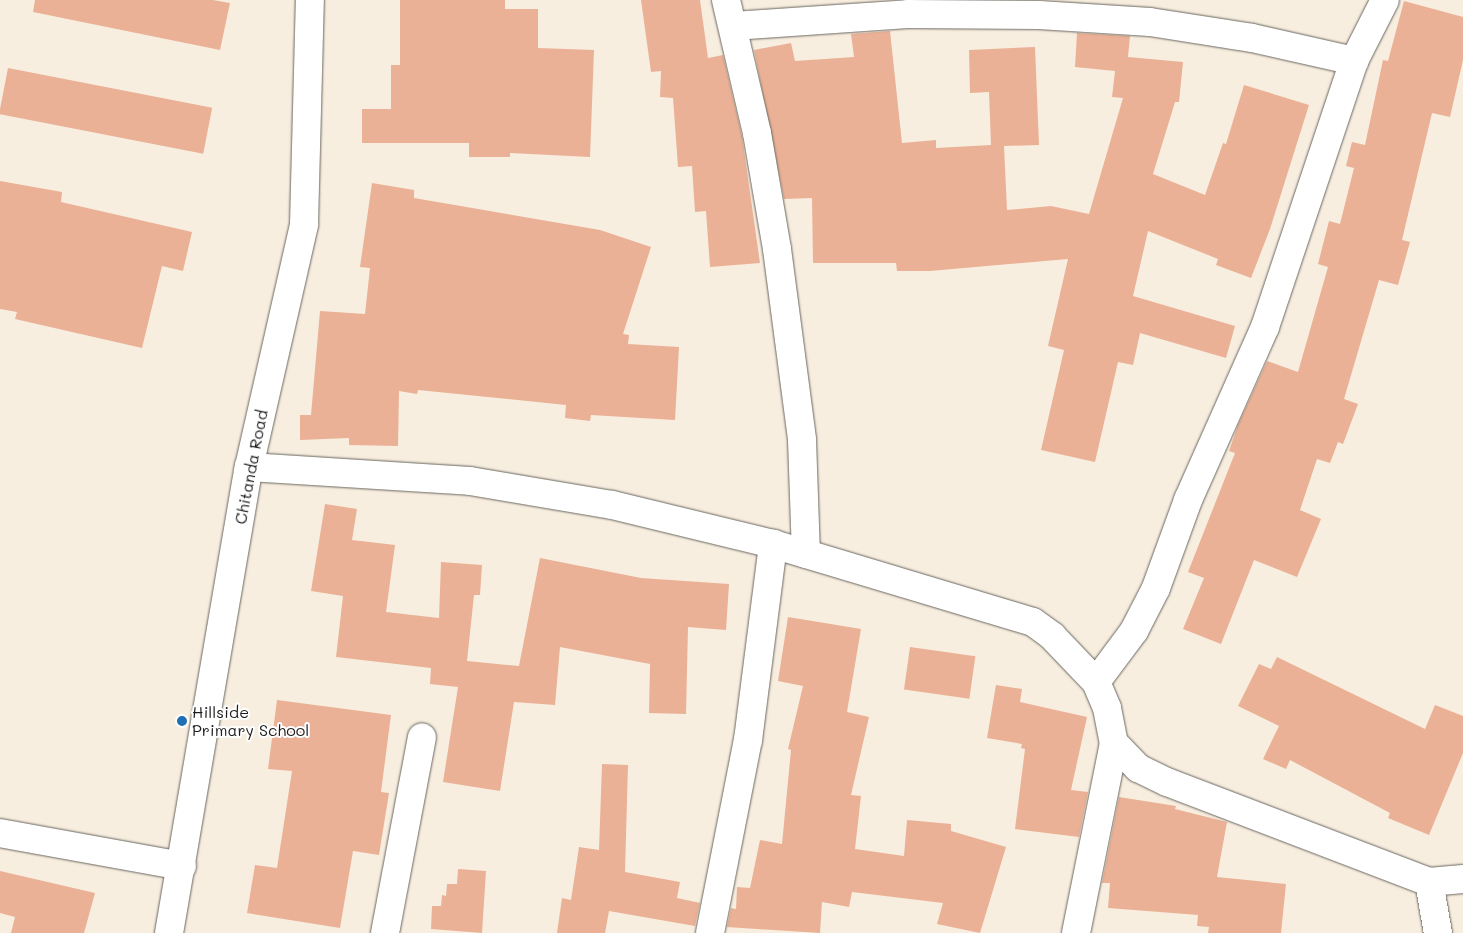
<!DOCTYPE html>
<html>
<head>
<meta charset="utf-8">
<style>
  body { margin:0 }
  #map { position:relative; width:1463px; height:933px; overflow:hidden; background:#f8eedf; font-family:Mali,sans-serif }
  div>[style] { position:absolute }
  .building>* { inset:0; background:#eab196; transform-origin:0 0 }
  .roads { filter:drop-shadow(0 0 1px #696660) drop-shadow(0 0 1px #696660) }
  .minor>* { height:28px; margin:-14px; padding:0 14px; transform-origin:14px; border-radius:14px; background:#fff }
  .tertiary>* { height:28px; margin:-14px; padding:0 14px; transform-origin:14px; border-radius:14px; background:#fff }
  .dots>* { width:14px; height:14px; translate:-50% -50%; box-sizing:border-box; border:2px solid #fff; border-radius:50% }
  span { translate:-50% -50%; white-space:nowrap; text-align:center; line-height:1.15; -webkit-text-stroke:4px #fff; paint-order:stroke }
  .street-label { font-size:16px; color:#1c1c1c }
  .poi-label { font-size:16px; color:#1c1c1c }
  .left { translate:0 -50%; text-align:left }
</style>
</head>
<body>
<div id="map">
  <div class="building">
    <i style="clip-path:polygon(35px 0,213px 0,230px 3px,220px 50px,33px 12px)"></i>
    <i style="clip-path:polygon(400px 0,505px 0,505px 9px,538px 9px,538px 48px,594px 50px,590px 157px,510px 153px,510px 157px,469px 157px,469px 143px,362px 143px,362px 109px,391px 109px,391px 65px,400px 65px)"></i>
    <i style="clip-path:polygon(641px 0,700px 0,708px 58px,723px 55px,742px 136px,760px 263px,710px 267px,706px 211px,695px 212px,692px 166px,678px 167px,673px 98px,660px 97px,661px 71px,651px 72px)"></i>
    <i style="clip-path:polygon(1404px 1px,1463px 17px,1463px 60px,1450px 117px,1432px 113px,1402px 240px,1410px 242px,1398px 285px,1379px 280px,1344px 399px,1358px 404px,1343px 444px,1338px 442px,1330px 463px,1317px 459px,1300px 510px,1321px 519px,1297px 577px,1254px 560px,1221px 644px,1183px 629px,1204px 578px,1188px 572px,1235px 453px,1229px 451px,1238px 425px,1267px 361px,1298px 372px,1328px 267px,1318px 264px,1329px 221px,1340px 224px,1354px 168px,1346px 166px,1352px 142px,1365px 145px,1383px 60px,1388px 61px)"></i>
    <i style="clip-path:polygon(890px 31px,902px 143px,936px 140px,936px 148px,991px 145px,989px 92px,970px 93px,969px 50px,1035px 47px,1039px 145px,1004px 146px,1007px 210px,1051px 206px,1089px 214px,1123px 98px,1112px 97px,1115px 71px,1075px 67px,1077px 33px,1130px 36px,1128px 57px,1183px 62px,1179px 102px,1175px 102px,1153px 174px,1205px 195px,1223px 143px,1226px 144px,1244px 85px,1309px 105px,1270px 229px,1251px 278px,1216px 265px,1218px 259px,1148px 231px,1133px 296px,1235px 326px,1226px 358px,1140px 333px,1133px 365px,1118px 362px,1095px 462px,1041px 450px,1064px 350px,1048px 346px,1068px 259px,930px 271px,897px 271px,896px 263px,813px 263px,812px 198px,784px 199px,754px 50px,791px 43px,795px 61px,854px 57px,851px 34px)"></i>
    <i style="left:8px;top:68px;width:208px;height:47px;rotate:11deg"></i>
    <i style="clip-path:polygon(0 181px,62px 192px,61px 202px,192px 232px,183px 271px,162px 266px,142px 348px,15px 319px,17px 312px,0 309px)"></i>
    <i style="clip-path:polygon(372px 183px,414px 190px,414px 198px,600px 230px,651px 247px,623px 334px,629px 335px,628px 344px,679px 347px,675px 420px,591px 415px,590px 421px,565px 418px,566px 405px,418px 390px,417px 394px,399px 391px,398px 446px,349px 445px,349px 438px,300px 440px,300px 415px,311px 415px,320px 311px,365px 314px,370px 268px,360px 267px)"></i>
    <i style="clip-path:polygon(325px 504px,357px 509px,352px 540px,395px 545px,386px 612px,439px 618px,441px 562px,482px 565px,480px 595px,474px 595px,467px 661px,519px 666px,540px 558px,641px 578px,729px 584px,726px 630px,688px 627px,686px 714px,649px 713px,650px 664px,560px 647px,555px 705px,514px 702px,500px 791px,443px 782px,458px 687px,430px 684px,431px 668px,336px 657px,343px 596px,311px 591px)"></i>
    <i style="clip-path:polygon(788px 617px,861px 629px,847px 712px,869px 717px,851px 795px,861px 796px,855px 849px,904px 856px,907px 820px,951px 824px,951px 831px,1006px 847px,980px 933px,937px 924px,943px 903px,852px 892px,849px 907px,822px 902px,820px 933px,727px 927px,731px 908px,736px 909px,737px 887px,750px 888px,760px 840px,782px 844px,791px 750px,788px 749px,803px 686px,778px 681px)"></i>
    <i style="left:910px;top:647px;width:66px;height:43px;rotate:8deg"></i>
    <i style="clip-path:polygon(1277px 657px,1425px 729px,1435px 705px,1463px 716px,1463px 753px,1429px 835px,1388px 818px,1390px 813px,1290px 760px,1286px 769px,1263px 759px,1279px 726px,1238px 706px,1259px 664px,1271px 669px)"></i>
    <i style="clip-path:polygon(996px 685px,1022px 689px,1020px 702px,1087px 717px,1071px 790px,1088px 792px,1079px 837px,1015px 829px,1025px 749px,1021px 748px,1022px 744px,987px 738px)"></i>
    <i style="clip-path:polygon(277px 700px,391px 715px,381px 792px,389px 793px,379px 855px,353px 851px,340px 928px,247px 913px,255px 865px,277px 868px,292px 771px,268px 769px)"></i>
    <i style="clip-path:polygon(602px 764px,628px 765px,625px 872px,680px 882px,677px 898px,700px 903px,695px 926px,609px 911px,605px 933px,557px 933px,562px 898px,571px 900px,579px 847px,599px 850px)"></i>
    <i style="clip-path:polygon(1119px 797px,1176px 806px,1175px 809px,1227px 822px,1217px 877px,1286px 884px,1281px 933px,1208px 933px,1209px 927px,1197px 926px,1198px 915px,1108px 908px,1110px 883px,1102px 883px)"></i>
    <i style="clip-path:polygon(458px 869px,486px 871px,482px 933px,431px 929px,432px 906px,441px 906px,442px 895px,446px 896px,447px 884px,457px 884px)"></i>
    <i style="clip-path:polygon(0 871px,95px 893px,84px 933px,11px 933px,15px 917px,0 913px)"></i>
  </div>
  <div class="roads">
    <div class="minor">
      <i style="left:726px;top:0;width:137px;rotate:76.9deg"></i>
      <i style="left:757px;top:133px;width:118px;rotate:80.2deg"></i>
      <i style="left:777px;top:249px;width:193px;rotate:82.5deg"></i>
      <i style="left:802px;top:440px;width:114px;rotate:88deg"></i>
      <i style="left:733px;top:26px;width:175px;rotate:-3.9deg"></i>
      <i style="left:908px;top:14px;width:131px;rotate:0.4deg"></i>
      <i style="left:1039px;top:15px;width:111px;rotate:3.6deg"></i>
      <i style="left:1150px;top:22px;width:103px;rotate:8.9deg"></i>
      <i style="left:1252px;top:38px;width:105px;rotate:12.7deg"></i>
      <i style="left:249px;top:467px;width:221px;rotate:3.6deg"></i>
      <i style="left:470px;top:481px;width:144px;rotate:9.6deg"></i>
      <i style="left:612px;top:505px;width:166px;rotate:13.6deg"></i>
      <i style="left:773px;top:544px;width:271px;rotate:16.7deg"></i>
      <i style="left:1033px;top:622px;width:24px;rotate:36deg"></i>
      <i style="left:1052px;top:636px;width:64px;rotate:46.3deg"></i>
      <i style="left:1096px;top:682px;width:28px;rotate:67deg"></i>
      <i style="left:1107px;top:708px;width:36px;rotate:79deg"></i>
      <i style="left:1114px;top:743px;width:35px;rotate:46deg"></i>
      <i style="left:1138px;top:768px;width:32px;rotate:26deg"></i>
      <i style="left:1167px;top:782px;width:280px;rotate:20.9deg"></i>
      <i style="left:1429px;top:882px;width:34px;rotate:-5deg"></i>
      <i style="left:1096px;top:682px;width:64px;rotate:-53.3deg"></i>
      <i style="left:1134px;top:631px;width:48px;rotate:-62.9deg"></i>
      <i style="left:1156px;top:588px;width:94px;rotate:-70deg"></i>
      <i style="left:1188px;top:500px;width:189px;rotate:-66deg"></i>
      <i style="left:1265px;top:327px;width:280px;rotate:-71.5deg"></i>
      <i style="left:1354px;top:61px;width:68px;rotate:-63.1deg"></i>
      <i style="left:0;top:833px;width:185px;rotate:10.3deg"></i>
      <i style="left:1429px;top:882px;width:52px;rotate:80deg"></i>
      <i style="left:385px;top:933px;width:199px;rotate:-79.3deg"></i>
      <i style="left:710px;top:933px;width:197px;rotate:-78.9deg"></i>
      <i style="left:748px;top:740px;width:198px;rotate:-82.7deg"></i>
      <i style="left:1076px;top:933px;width:194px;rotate:-78.7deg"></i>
    </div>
    <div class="tertiary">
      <i style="left:169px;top:933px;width:473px;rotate:-80.3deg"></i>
      <i style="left:249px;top:467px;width:249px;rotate:-77.2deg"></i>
      <i style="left:304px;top:224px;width:224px;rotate:-88.5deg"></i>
    </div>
  </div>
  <div class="dots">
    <i style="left:182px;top:721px;background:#1f6fb2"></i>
  </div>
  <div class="street-label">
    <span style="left:251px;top:467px;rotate:-79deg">Chitanda Road</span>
  </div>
  <div class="poi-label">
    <span class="left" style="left:192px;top:721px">Hillside<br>Primary School</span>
  </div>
</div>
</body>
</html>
